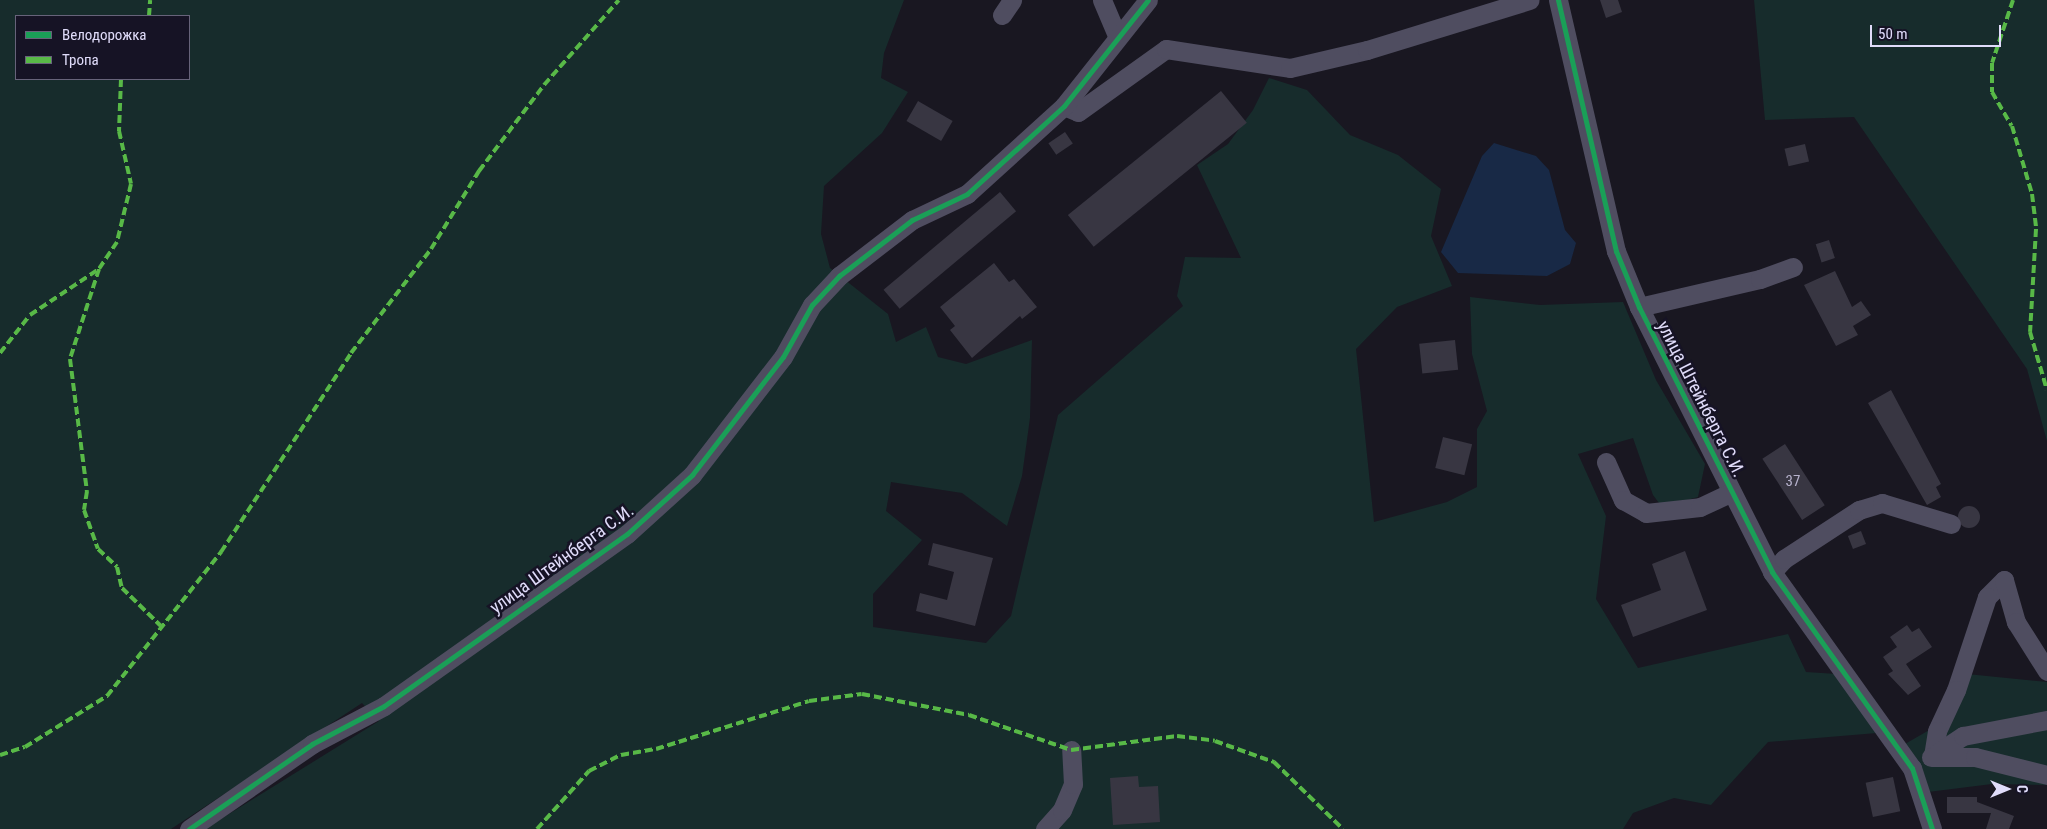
<!DOCTYPE html>
<html>
<head>
<meta charset="utf-8">
<style>
  body { margin:0 }
  #map { position:relative; width:2047px; height:829px; overflow:hidden; background:#191721; font-family:"Roboto Condensed",sans-serif }
  div>[style] { position:absolute }
  .green>* { inset:0; background:#172c2c }
  .water>* { inset:0; background:#182946 }
  .building>* { inset:0; background:#383642; transform-origin:0 0 }
  .round { border-radius:50% }
  .minor>* { height:19px; margin:-9.5px; padding:0 9.5px; transform-origin:9.5px; border-radius:9.5px; background:#4f4d60 }
  .quiet>* { height:4px; margin-top:-2px; transform-origin:0; background:repeating-linear-gradient(90deg,#58b947 0 8px,transparent 0 12px) }
  .cycleway>* { height:5px; margin:-2.5px; padding:0 2.5px; transform-origin:2.5px; border-radius:2.5px; background:#1a9f57 }
  span { translate:-50% -50%; white-space:nowrap; text-align:center; line-height:1.15; -webkit-text-stroke:5px #161325; paint-order:stroke }
  .number-label { font-size:15px; color:#b6b2cc }
  .number-label span { -webkit-text-stroke-width:0 }
  .street-label { font-size:18px; color:#e0dcfa }
  .legend { position:absolute; left:15px; top:15px; width:175px; height:65px; box-sizing:border-box; background:#161325; border:1px solid #67637a; margin:0; padding:6px 9px; list-style:none; font-size:15px; color:#e0dcfa }
  .legend li { display:flex; align-items:center; gap:10px; height:25px }
  .legend b { width:25px; border:1px solid #67637a }
  .north { position:absolute; left:1982px; top:764px; width:50px; height:50px; -webkit-text-stroke:4px #161325; paint-order:stroke; rotate:90deg; font-size:14px; font-weight:700; line-height:20px; text-align:center; color:#e0dcfa }
  .north::after { content:''; display:block; margin:auto; width:18px; height:22px; background:#e0dcfa; clip-path:polygon(50% 0,100% 100%,50% 72%,0 100%) }
  .scale { position:absolute; left:1870px; top:25px; width:131px; height:22px; box-sizing:border-box; border:2px solid #e0dcfa; border-top:0; padding-left:6px; font-size:15px; line-height:18px; white-space:nowrap; color:#e0dcfa; -webkit-text-stroke:4px #161325; paint-order:stroke }
</style>
</head>
<body>
<div id="map">
  <div class="green">
    <i style="clip-path:polygon(evenodd,0 0,904px 0,884px 53px,881px 78px,908px 92px,882px 133px,824px 186px,821px 234px,830px 268px,888px 314px,896px 342px,926px 327px,938px 357px,966px 364px,1032px 340px,1030px 418px,1022px 476px,1007px 526px,962px 493px,891px 482px,886px 511px,922px 540px,873px 594px,873px 627px,986px 643px,1011px 616px,1058px 415px,1183px 306px,1177px 296px,1185px 257px,1241px 258px,1197px 165px,1228px 144px,1253px 110px,1269px 78px,1307px 90px,1350px 135px,1398px 155px,1441px 189px,1431px 236px,1452px 286px,1397px 307px,1356px 349px,1374px 522px,1447px 502px,1477px 487px,1477px 429px,1487px 411px,1472px 354px,1470px 297px,1540px 305px,1623px 302px,1656px 380px,1705px 464px,1698px 497px,1662px 507px,1653px 495px,1633px 438px,1578px 454px,1606px 516px,1596px 599px,1638px 668px,1788px 634px,1806px 672px,1837px 674px,1877px 733px,1768px 742px,1711px 805px,1674px 798px,1633px 813px,1623px 829px,205px 829px,379px 721px,362px 703px,171px 829px,0 829px,0 0,16px 16px,189px 16px,189px 79px,16px 79px,16px 16px)"></i>
    <i style="clip-path:polygon(1754px 0,2047px 0,2047px 441px,2027px 369px,1854px 117px,1765px 120px)"></i>
    <i style="clip-path:polygon(1957px 673px,2047px 682px,2047px 785px,1992px 784px,1928px 792px,1905px 744px,1931px 729px)"></i>
  </div>
  <div class="water">
    <i style="clip-path:polygon(1494px 143px,1536px 156px,1549px 170px,1565px 230px,1576px 243px,1570px 264px,1547px 276px,1458px 273px,1441px 252px,1482px 156px)"></i>
  </div>
  <div class="building">
    <i style="clip-path:polygon(1600px 0,1618px 0,1622px 12px,1606px 18px)"></i>
    <i style="left:1221px;top:91px;width:41px;height:197px;rotate:51deg"></i>
    <i style="left:918px;top:101px;width:40px;height:23px;rotate:30deg"></i>
    <i style="left:1065px;top:132px;width:14px;height:20px;rotate:56deg"></i>
    <i style="left:1805px;top:144px;width:18px;height:21px;rotate:77deg"></i>
    <i style="left:1000px;top:192px;width:25px;height:152px;rotate:50deg"></i>
    <i style="left:1829px;top:240px;width:19px;height:14px;rotate:72deg"></i>
    <i style="clip-path:polygon(994px 263px,1009px 282px,1014px 279px,1037px 307px,1022px 319px,1020px 316px,972px 358px,950px 330px,955px 326px,940px 307px)"></i>
    <i style="clip-path:polygon(1835px 271px,1852px 307px,1861px 301px,1871px 315px,1853px 326px,1858px 335px,1836px 346px,1804px 285px)"></i>
    <i style="left:1455px;top:340px;width:30px;height:36px;rotate:84deg"></i>
    <i style="clip-path:polygon(1891px 390px,1941px 484px,1936px 487px,1941px 497px,1927px 505px,1868px 403px)"></i>
    <i style="left:1443px;top:437px;width:30px;height:32px;rotate:14deg"></i>
    <i style="left:1785px;top:444px;width:73px;height:27px;rotate:57deg"></i>
    <i class="round" style="left:1958px;top:506px;width:22px;height:22px"></i>
    <i style="left:1861px;top:531px;width:14px;height:14px;rotate:69deg"></i>
    <i style="clip-path:polygon(933px 543px,993px 558px,975px 626px,916px 611px,920px 593px,947px 600px,954px 572px,928px 565px)"></i>
    <i style="clip-path:polygon(1685px 551px,1707px 610px,1633px 637px,1621px 605px,1661px 590px,1652px 564px)"></i>
    <i style="clip-path:polygon(1907px 625px,1912px 632px,1919px 628px,1932px 647px,1906px 664px,1921px 686px,1908px 695px,1888px 674px,1893px 671px,1883px 657px,1897px 647px,1890px 637px)"></i>
    <i style="clip-path:polygon(1138px 776px,1139px 787px,1158px 786px,1160px 822px,1113px 825px,1110px 778px)"></i>
    <i style="left:1893px;top:777px;width:35px;height:28px;rotate:78deg"></i>
    <i style="clip-path:polygon(1947px 797px,1977px 797px,1977px 802px,2014px 816px,2009px 829px,1986px 829px,1991px 813px,1947px 813px)"></i>
  </div>
  <div class="minor">
    <i style="left:1102px;top:0;width:38px;rotate:67deg"></i>
    <i style="left:1558px;top:0;width:258px;rotate:77deg"></i>
    <i style="left:1616px;top:251px;width:61px;rotate:67.7deg"></i>
    <i style="left:1639px;top:307px;width:297px;rotate:63.3deg"></i>
    <i style="left:1772px;top:572px;width:241px;rotate:54.5deg"></i>
    <i style="left:1912px;top:768px;width:64px;rotate:71.8deg"></i>
    <i style="left:1002px;top:15px;width:18px;rotate:-56deg"></i>
    <i style="left:1064px;top:106px;width:15px;rotate:23deg"></i>
    <i style="left:1078px;top:112px;width:108px;rotate:-35.6deg"></i>
    <i style="left:1166px;top:49px;width:125px;rotate:8.7deg"></i>
    <i style="left:1290px;top:68px;width:79px;rotate:-13.2deg"></i>
    <i style="left:1367px;top:50px;width:170px;rotate:-17.1deg"></i>
    <i style="left:1639px;top:307px;width:124px;rotate:-13deg"></i>
    <i style="left:1760px;top:279px;width:35px;rotate:-20deg"></i>
    <i style="left:1606px;top:462px;width:42px;rotate:65.9deg"></i>
    <i style="left:1623px;top:500px;width:26px;rotate:29deg"></i>
    <i style="left:1646px;top:513px;width:54px;rotate:-6.3deg"></i>
    <i style="left:1700px;top:507px;width:35px;rotate:-25deg"></i>
    <i style="left:1772px;top:572px;width:18px;rotate:-47deg"></i>
    <i style="left:1784px;top:559px;width:90px;rotate:-33.2deg"></i>
    <i style="left:1859px;top:510px;width:24px;rotate:-17deg"></i>
    <i style="left:1882px;top:503px;width:72px;rotate:16.9deg"></i>
    <i style="left:2004px;top:580px;width:24px;rotate:135deg"></i>
    <i style="left:1987px;top:597px;width:98px;rotate:108.4deg"></i>
    <i style="left:1956px;top:690px;width:45px;rotate:114.9deg"></i>
    <i style="left:1937px;top:731px;width:25px;rotate:99deg"></i>
    <i style="left:1933px;top:756px;width:36px;rotate:-34deg"></i>
    <i style="left:1963px;top:736px;width:86px;rotate:-10.8deg"></i>
    <i style="left:2004px;top:580px;width:44px;rotate:74.1deg"></i>
    <i style="left:2016px;top:622px;width:58px;rotate:57.7deg"></i>
    <i style="left:1931px;top:757px;width:44px"></i>
    <i style="left:1975px;top:757px;width:74px;rotate:14deg"></i>
    <i style="left:189px;top:829px;width:150px;rotate:-34.6deg"></i>
    <i style="left:312px;top:744px;width:81px;rotate:-27.8deg"></i>
    <i style="left:384px;top:706px;width:298px;rotate:-35.3deg"></i>
    <i style="left:627px;top:534px;width:88px;rotate:-42.2deg"></i>
    <i style="left:692px;top:475px;width:149px;rotate:-52.4deg"></i>
    <i style="left:783px;top:357px;width:60px;rotate:-60.9deg"></i>
    <i style="left:812px;top:305px;width:40px;rotate:-47deg"></i>
    <i style="left:839px;top:276px;width:92px;rotate:-37.5deg"></i>
    <i style="left:912px;top:220px;width:61px;rotate:-25.3deg"></i>
    <i style="left:967px;top:194px;width:131px;rotate:-42.2deg"></i>
    <i style="left:1064px;top:106px;width:135px;rotate:-51.6deg"></i>
    <i style="left:1045px;top:829px;width:25px;rotate:-48deg"></i>
    <i style="left:1062px;top:810px;width:28px;rotate:-67deg"></i>
    <i style="left:1073px;top:784px;width:34px;rotate:-93deg"></i>
  </div>
  <div class="quiet">
    <i style="left:2013px;top:0;width:66px;rotate:108.4deg"></i>
    <i style="left:1992px;top:63px;width:29px;rotate:90deg"></i>
    <i style="left:1992px;top:92px;width:39px;rotate:60deg"></i>
    <i style="left:2012px;top:126px;width:71px;rotate:73.6deg"></i>
    <i style="left:2032px;top:194px;width:35px;rotate:83deg"></i>
    <i style="left:2036px;top:229px;width:103px;rotate:93.3deg"></i>
    <i style="left:2030px;top:332px;width:60px;rotate:73.7deg"></i>
    <i style="left:149px;top:16px;width:16px;rotate:-86deg"></i>
    <i style="left:121px;top:79px;width:52px;rotate:92.2deg"></i>
    <i style="left:119px;top:131px;width:54px;rotate:77.2deg"></i>
    <i style="left:131px;top:184px;width:60px;rotate:103.6deg"></i>
    <i style="left:117px;top:242px;width:32px;rotate:124deg"></i>
    <i style="left:99px;top:269px;width:95px;rotate:107.9deg"></i>
    <i style="left:70px;top:359px;width:133px;rotate:82.7deg"></i>
    <i style="left:87px;top:491px;width:19px;rotate:99deg"></i>
    <i style="left:84px;top:510px;width:41px;rotate:70.3deg"></i>
    <i style="left:98px;top:549px;width:26px;rotate:43deg"></i>
    <i style="left:117px;top:567px;width:22px;rotate:77deg"></i>
    <i style="left:122px;top:588px;width:54px;rotate:44.3deg"></i>
    <i style="left:0;top:353px;width:48px;rotate:-51.7deg"></i>
    <i style="left:30px;top:315px;width:83px;rotate:-33.7deg"></i>
    <i style="left:0;top:755px;width:26px;rotate:-18deg"></i>
    <i style="left:25px;top:747px;width:97px;rotate:-31.9deg"></i>
    <i style="left:107px;top:696px;width:184px;rotate:-51.6deg"></i>
    <i style="left:221px;top:552px;width:238px;rotate:-56.8deg"></i>
    <i style="left:351px;top:353px;width:131px;rotate:-52.4deg"></i>
    <i style="left:431px;top:249px;width:92px;rotate:-58.4deg"></i>
    <i style="left:479px;top:171px;width:108px;rotate:-52.9deg"></i>
    <i style="left:544px;top:85px;width:113px;rotate:-48.6deg"></i>
    <i style="left:537px;top:829px;width:78px;rotate:-48.1deg"></i>
    <i style="left:589px;top:771px;width:36px;rotate:-27deg"></i>
    <i style="left:621px;top:755px;width:36px;rotate:-10deg"></i>
    <i style="left:656px;top:749px;width:160px;rotate:-17.4deg"></i>
    <i style="left:809px;top:701px;width:53px;rotate:-7.5deg"></i>
    <i style="left:862px;top:694px;width:109px;rotate:11.1deg"></i>
    <i style="left:969px;top:715px;width:108px;rotate:18.9deg"></i>
    <i style="left:1071px;top:750px;width:107px;rotate:-7.5deg"></i>
    <i style="left:1177px;top:736px;width:38px;rotate:7deg"></i>
    <i style="left:1215px;top:741px;width:63px;rotate:19.6deg"></i>
    <i style="left:1274px;top:762px;width:96px;rotate:44.2deg"></i>
  </div>
  <div class="cycleway">
    <i style="left:1558px;top:0;width:258px;rotate:77deg"></i>
    <i style="left:1616px;top:251px;width:61px;rotate:67.7deg"></i>
    <i style="left:1639px;top:307px;width:297px;rotate:63.3deg"></i>
    <i style="left:1772px;top:572px;width:241px;rotate:54.5deg"></i>
    <i style="left:1912px;top:768px;width:64px;rotate:71.8deg"></i>
    <i style="left:189px;top:829px;width:150px;rotate:-34.6deg"></i>
    <i style="left:312px;top:744px;width:81px;rotate:-27.8deg"></i>
    <i style="left:384px;top:706px;width:298px;rotate:-35.3deg"></i>
    <i style="left:627px;top:534px;width:88px;rotate:-42.2deg"></i>
    <i style="left:692px;top:475px;width:149px;rotate:-52.4deg"></i>
    <i style="left:783px;top:357px;width:60px;rotate:-60.9deg"></i>
    <i style="left:812px;top:305px;width:40px;rotate:-47deg"></i>
    <i style="left:839px;top:276px;width:92px;rotate:-37.5deg"></i>
    <i style="left:912px;top:220px;width:61px;rotate:-25.3deg"></i>
    <i style="left:967px;top:194px;width:131px;rotate:-42.2deg"></i>
    <i style="left:1064px;top:106px;width:135px;rotate:-51.6deg"></i>
  </div>
  <div class="number-label">
    <span style="left:1793px;top:482px">37</span>
  </div>
  <div class="street-label">
    <span style="left:1701px;top:399px;rotate:63deg">улица Штейнберга С.И.</span>
    <span style="left:562px;top:559px;rotate:-36deg">улица Штейнберга С.И.</span>
  </div>
  <ul class="legend">
  <li><b style="height:6px;background:#1a9f57"></b>Велодорожка</li>
  <li><b style="height:6px;background:#58b947"></b>Тропа</li>
  </ul>
  <div class="north">С</div>
  <div class="scale">50 m</div>
</div>
</body>
</html>
